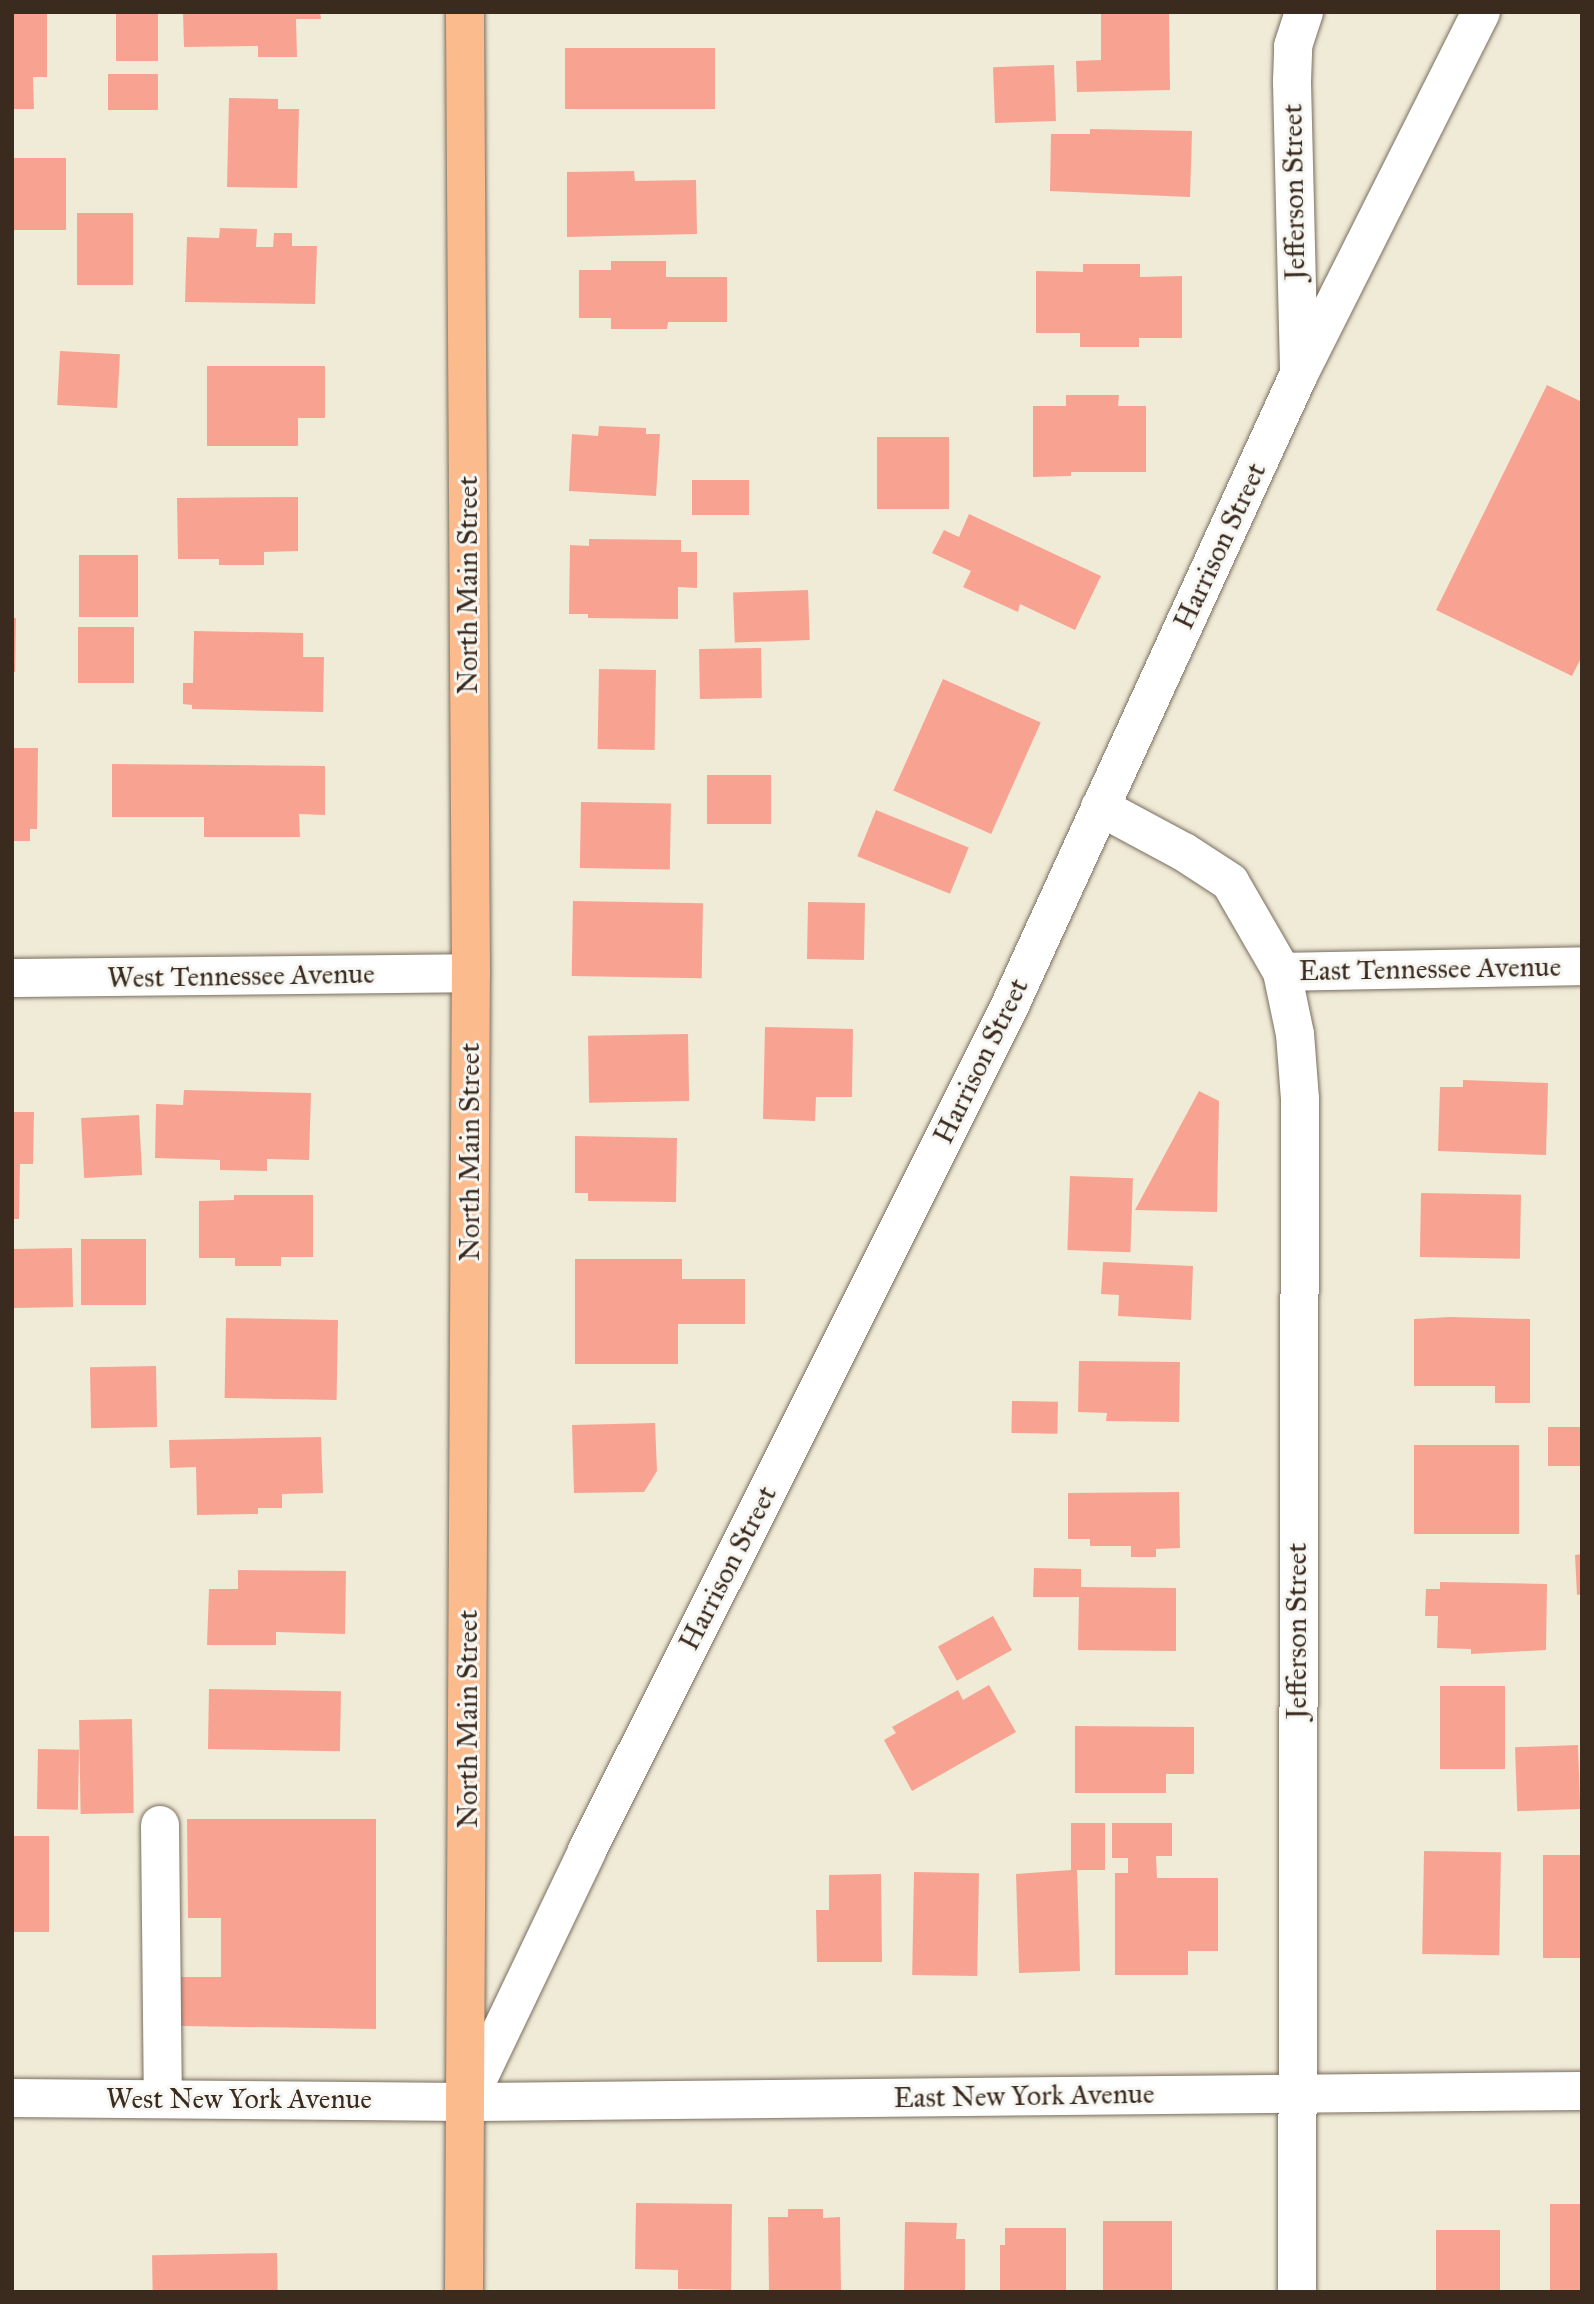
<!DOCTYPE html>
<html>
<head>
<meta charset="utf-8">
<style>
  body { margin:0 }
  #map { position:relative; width:1594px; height:2304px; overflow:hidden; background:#f0ebd7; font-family:"IM FELL Great Primer",serif }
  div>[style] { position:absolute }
  .building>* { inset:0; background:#f8a392; transform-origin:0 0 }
  .roads { filter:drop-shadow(0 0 2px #7a6e5f) drop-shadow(0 0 2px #7a6e5f) }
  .minor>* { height:38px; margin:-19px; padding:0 19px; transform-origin:19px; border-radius:19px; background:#fff }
  .major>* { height:38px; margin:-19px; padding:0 19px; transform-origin:19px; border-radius:19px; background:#fbbb8d }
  span { translate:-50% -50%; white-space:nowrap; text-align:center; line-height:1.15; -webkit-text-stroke:6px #f6f6f2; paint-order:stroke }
  .street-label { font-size:28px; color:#3b2a1e }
  .frame { position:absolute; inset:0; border:14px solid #3b2a1e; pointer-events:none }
</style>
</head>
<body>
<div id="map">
  <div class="building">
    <i style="clip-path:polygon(12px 12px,47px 12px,47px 77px,33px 77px,34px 109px,12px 109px)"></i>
    <i style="left:116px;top:12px;width:42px;height:49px"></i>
    <i style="clip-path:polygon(183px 12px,320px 12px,321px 19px,296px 19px,297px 57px,258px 57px,258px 46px,184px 47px)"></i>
    <i style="clip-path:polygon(1101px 12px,1169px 12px,1170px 90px,1077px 92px,1076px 61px,1101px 60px)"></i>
    <i style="left:565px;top:48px;width:150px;height:61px"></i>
    <i style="left:1054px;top:65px;width:56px;height:61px;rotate:88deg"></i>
    <i style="left:108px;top:74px;width:50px;height:36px"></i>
    <i style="clip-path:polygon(229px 98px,278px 99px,278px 109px,299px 109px,297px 188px,227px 187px)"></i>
    <i style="clip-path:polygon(1090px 129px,1192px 131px,1190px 197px,1050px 191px,1051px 134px,1090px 134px)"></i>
    <i style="left:12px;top:158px;width:54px;height:72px"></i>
    <i style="clip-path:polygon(634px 171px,635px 181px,696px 180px,697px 234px,567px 237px,567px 172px)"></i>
    <i style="left:77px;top:213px;width:56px;height:72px"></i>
    <i style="clip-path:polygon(220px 228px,257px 229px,256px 247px,273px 247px,274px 233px,292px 233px,292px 246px,317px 246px,315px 304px,185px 302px,187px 237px,219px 238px)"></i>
    <i style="clip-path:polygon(611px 261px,666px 261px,666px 277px,727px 277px,727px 322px,668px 322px,667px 329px,611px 329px,611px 318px,579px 318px,579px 270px,611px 270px)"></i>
    <i style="clip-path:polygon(1083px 264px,1140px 264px,1140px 277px,1182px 276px,1182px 338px,1139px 338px,1139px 347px,1080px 347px,1080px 333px,1036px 333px,1036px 271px,1083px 272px)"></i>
    <i style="left:60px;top:351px;width:60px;height:54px;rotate:3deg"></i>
    <i style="clip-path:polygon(207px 366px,325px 366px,325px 418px,298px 418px,298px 446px,207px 446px)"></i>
    <i style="clip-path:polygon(1547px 385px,1582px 402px,1582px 656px,1572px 676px,1436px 610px)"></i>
    <i style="clip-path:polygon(1066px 395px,1119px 395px,1118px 406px,1146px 406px,1146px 472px,1071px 472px,1071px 476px,1033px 477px,1033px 406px,1066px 406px)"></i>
    <i style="clip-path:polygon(599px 426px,646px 428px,646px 434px,660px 434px,656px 496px,569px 491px,572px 434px,598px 436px)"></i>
    <i style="left:949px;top:437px;width:72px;height:72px;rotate:90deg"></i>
    <i style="left:692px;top:480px;width:57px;height:35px"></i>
    <i style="clip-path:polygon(298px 497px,298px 551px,264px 552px,264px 565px,219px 565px,219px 559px,178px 559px,177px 498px)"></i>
    <i style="clip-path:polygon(969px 514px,1101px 576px,1075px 630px,1020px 604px,1018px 612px,963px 587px,971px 571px,932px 553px,944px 530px,959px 537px)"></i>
    <i style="clip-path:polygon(589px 539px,681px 540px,681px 552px,697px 552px,697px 588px,678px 587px,678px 619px,588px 618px,588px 614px,569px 614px,570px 545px,589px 546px)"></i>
    <i style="left:138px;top:555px;width:62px;height:59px;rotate:90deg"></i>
    <i style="left:808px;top:590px;width:50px;height:75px;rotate:88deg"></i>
    <i style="clip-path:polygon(12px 618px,16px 618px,15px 672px,12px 672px)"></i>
    <i style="left:78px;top:627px;width:56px;height:56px"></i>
    <i style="clip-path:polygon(194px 631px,303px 633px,303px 657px,324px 657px,323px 712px,192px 709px,192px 705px,183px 704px,183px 683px,193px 683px)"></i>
    <i style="left:761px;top:648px;width:50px;height:62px;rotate:89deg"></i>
    <i style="left:599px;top:669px;width:57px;height:80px;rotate:1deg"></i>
    <i style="left:943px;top:679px;width:107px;height:122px;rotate:24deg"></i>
    <i style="clip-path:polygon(12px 748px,38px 748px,37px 829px,30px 829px,30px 841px,12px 841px)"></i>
    <i style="clip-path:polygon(112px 764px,325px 766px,325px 815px,299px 814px,300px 837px,204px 837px,204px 817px,112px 817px)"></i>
    <i style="left:707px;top:775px;width:64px;height:49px"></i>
    <i style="left:581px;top:802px;width:90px;height:66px;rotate:1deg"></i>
    <i style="left:876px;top:810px;width:100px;height:50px;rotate:22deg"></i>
    <i style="left:573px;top:901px;width:130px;height:75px;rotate:1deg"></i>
    <i style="left:808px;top:902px;width:57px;height:57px;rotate:1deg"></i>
    <i style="clip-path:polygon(765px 1027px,853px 1029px,852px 1097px,816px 1097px,815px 1121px,763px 1119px)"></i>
    <i style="left:688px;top:1034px;width:67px;height:100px;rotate:89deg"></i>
    <i style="clip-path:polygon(1463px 1080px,1548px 1083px,1546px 1155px,1438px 1151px,1440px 1087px,1463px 1087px)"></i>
    <i style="clip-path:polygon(184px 1090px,311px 1093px,309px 1160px,267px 1159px,267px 1171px,220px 1170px,220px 1160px,155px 1158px,156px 1104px,183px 1105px)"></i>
    <i style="clip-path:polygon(1199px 1091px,1219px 1101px,1217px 1212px,1135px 1210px)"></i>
    <i style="clip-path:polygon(12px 1112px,34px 1112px,33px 1164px,20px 1164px,19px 1219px,12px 1219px)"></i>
    <i style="left:139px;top:1115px;width:60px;height:58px;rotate:87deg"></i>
    <i style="clip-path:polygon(575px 1136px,677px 1138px,676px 1202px,588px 1201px,588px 1193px,575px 1193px)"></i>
    <i style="left:1070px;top:1176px;width:63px;height:74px;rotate:2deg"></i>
    <i style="left:1421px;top:1193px;width:100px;height:64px;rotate:1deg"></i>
    <i style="clip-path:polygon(234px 1195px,313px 1195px,313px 1257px,281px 1257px,281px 1266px,235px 1266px,235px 1258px,199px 1258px,199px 1201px,234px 1200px)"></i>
    <i style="left:81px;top:1239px;width:65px;height:66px"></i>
    <i style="left:72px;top:1248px;width:59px;height:60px;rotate:89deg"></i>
    <i style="clip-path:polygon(575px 1259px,682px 1259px,682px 1279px,745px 1279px,745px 1324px,678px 1324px,678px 1364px,575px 1364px)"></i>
    <i style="clip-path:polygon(1103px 1262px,1193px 1266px,1191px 1320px,1118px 1316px,1119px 1295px,1101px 1294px)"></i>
    <i style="clip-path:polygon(1450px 1317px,1530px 1319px,1530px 1403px,1495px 1403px,1495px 1386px,1414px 1386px,1414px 1319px)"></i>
    <i style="left:226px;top:1318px;width:112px;height:80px;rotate:1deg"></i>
    <i style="clip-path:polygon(1079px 1361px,1180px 1362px,1179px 1422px,1106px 1421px,1107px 1413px,1078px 1412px)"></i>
    <i style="left:156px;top:1366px;width:61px;height:66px;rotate:89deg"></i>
    <i style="left:1012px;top:1401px;width:46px;height:32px;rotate:1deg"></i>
    <i style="clip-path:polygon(655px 1423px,657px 1471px,644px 1492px,574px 1493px,572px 1425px)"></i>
    <i style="left:1548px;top:1427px;width:34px;height:39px"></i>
    <i style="clip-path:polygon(321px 1437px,323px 1493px,282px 1494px,282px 1508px,258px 1508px,258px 1514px,197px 1515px,196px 1467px,170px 1468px,169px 1440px)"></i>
    <i style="left:1519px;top:1445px;width:89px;height:105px;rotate:90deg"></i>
    <i style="clip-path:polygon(1179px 1492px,1180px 1548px,1156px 1549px,1156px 1557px,1131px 1557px,1131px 1546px,1090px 1546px,1090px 1539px,1068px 1539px,1068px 1493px)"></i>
    <i style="clip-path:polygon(1582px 1554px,1582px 1594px,1577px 1595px,1575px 1555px)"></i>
    <i style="clip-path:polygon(1034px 1568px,1081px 1569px,1081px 1587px,1176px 1588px,1176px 1651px,1078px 1650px,1079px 1597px,1033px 1597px)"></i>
    <i style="clip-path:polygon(238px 1570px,346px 1571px,345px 1634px,276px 1632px,276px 1645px,207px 1645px,209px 1589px,238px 1589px)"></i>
    <i style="clip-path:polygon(1440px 1582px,1547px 1584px,1546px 1650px,1471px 1654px,1471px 1649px,1437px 1648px,1438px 1616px,1425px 1616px,1426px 1589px,1440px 1589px)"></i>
    <i style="left:993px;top:1616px;width:39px;height:63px;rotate:61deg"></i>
    <i style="clip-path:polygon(989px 1685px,1016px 1732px,912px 1791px,884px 1740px,896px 1733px,892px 1727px,958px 1690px,963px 1700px)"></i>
    <i style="left:1440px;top:1686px;width:65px;height:83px"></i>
    <i style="left:209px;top:1689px;width:132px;height:60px;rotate:1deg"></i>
    <i style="left:132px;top:1719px;width:94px;height:53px;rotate:89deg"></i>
    <i style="clip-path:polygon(1075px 1726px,1194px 1727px,1194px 1774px,1166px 1774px,1166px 1793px,1075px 1793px)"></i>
    <i style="left:1578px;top:1745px;width:64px;height:63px;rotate:88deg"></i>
    <i style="left:38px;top:1749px;width:41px;height:60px;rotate:1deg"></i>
    <i style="clip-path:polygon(187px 1819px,376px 1819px,376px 2029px,181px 2026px,181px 1977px,221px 1977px,221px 1918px,188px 1918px)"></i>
    <i style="clip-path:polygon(1071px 1823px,1105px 1823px,1105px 1870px,1077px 1870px,1080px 1971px,1019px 1973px,1016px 1874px,1071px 1870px)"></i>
    <i style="clip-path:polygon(1112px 1823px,1172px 1823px,1172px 1856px,1156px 1856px,1157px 1878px,1218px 1878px,1218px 1951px,1188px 1951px,1188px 1975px,1115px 1975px,1115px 1873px,1128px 1873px,1128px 1858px,1112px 1858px)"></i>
    <i style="left:12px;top:1836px;width:37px;height:96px"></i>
    <i style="left:1424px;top:1851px;width:77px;height:103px;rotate:1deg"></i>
    <i style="left:1543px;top:1855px;width:39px;height:103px"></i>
    <i style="left:914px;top:1872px;width:65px;height:103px;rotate:1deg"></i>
    <i style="clip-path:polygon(881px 1874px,882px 1962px,817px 1962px,816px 1910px,829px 1910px,829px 1875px)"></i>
    <i style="clip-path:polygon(636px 2203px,732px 2204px,731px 2290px,678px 2289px,678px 2270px,635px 2269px)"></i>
    <i style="left:1550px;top:2204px;width:32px;height:88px"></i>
    <i style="clip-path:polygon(788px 2209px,823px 2209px,823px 2218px,840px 2217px,841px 2292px,769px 2292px,768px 2217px,788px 2217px)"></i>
    <i style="left:1103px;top:2221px;width:69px;height:71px"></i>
    <i style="clip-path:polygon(905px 2222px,957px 2223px,956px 2239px,965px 2239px,965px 2292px,904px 2292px)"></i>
    <i style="clip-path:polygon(1005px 2228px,1066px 2228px,1066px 2292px,1000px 2292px,1000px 2245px,1005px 2245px)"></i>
    <i style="left:1500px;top:2230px;width:62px;height:64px;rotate:90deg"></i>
    <i style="left:277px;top:2253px;width:39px;height:125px;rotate:89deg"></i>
  </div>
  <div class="roads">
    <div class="minor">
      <i style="left:1299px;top:369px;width:287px;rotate:-91.4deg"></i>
      <i style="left:1292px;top:82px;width:36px;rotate:-88deg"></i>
      <i style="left:1293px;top:46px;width:36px;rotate:-72deg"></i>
      <i style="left:1100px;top:807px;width:95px;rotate:28.2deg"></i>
      <i style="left:1184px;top:852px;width:55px;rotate:33.1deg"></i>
      <i style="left:1230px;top:882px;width:104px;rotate:60deg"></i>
      <i style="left:1282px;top:972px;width:63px;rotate:78.2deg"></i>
      <i style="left:1295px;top:1034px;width:65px;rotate:85.6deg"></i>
      <i style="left:1300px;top:1099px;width:1193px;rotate:90.14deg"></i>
      <i style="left:1282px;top:972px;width:300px;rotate:-1.1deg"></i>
      <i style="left:12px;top:978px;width:459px;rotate:-0.6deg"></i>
      <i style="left:160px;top:1825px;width:273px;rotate:89.4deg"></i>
      <i style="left:12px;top:2098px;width:455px;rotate:0.5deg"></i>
      <i style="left:467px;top:2102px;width:1115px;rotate:-0.57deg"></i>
      <i style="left:467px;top:2102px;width:278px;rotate:-64.4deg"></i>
      <i style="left:587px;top:1851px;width:948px;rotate:-63.43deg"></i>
      <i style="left:1011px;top:1003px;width:692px;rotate:-65.4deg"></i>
      <i style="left:1299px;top:374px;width:405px;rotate:-63.3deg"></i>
    </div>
    <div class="major">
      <i style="left:464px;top:2292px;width:1319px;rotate:-89.7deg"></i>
      <i style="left:471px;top:973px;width:961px;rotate:-90.36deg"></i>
    </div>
  </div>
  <div class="street-label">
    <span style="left:1294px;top:192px;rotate:-91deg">Jefferson Street</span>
    <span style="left:1220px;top:546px;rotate:-65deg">Harrison Street</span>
    <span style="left:468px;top:585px;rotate:-90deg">North Main Street</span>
    <span style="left:1430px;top:969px;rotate:-1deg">East Tennessee Avenue</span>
    <span style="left:241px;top:976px;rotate:-1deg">West Tennessee Avenue</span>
    <span style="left:981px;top:1061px;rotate:-64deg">Harrison Street</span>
    <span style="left:470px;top:1152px;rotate:-90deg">North Main Street</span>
    <span style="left:728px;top:1568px;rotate:-63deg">Harrison Street</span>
    <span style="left:1297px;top:1631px;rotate:-90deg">Jefferson Street</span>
    <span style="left:468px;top:1719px;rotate:-90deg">North Main Street</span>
    <span style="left:1024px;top:2096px;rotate:-1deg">East New York Avenue</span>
    <span style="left:239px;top:2099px">West New York Avenue</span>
  </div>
  <div class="frame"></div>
</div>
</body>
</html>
